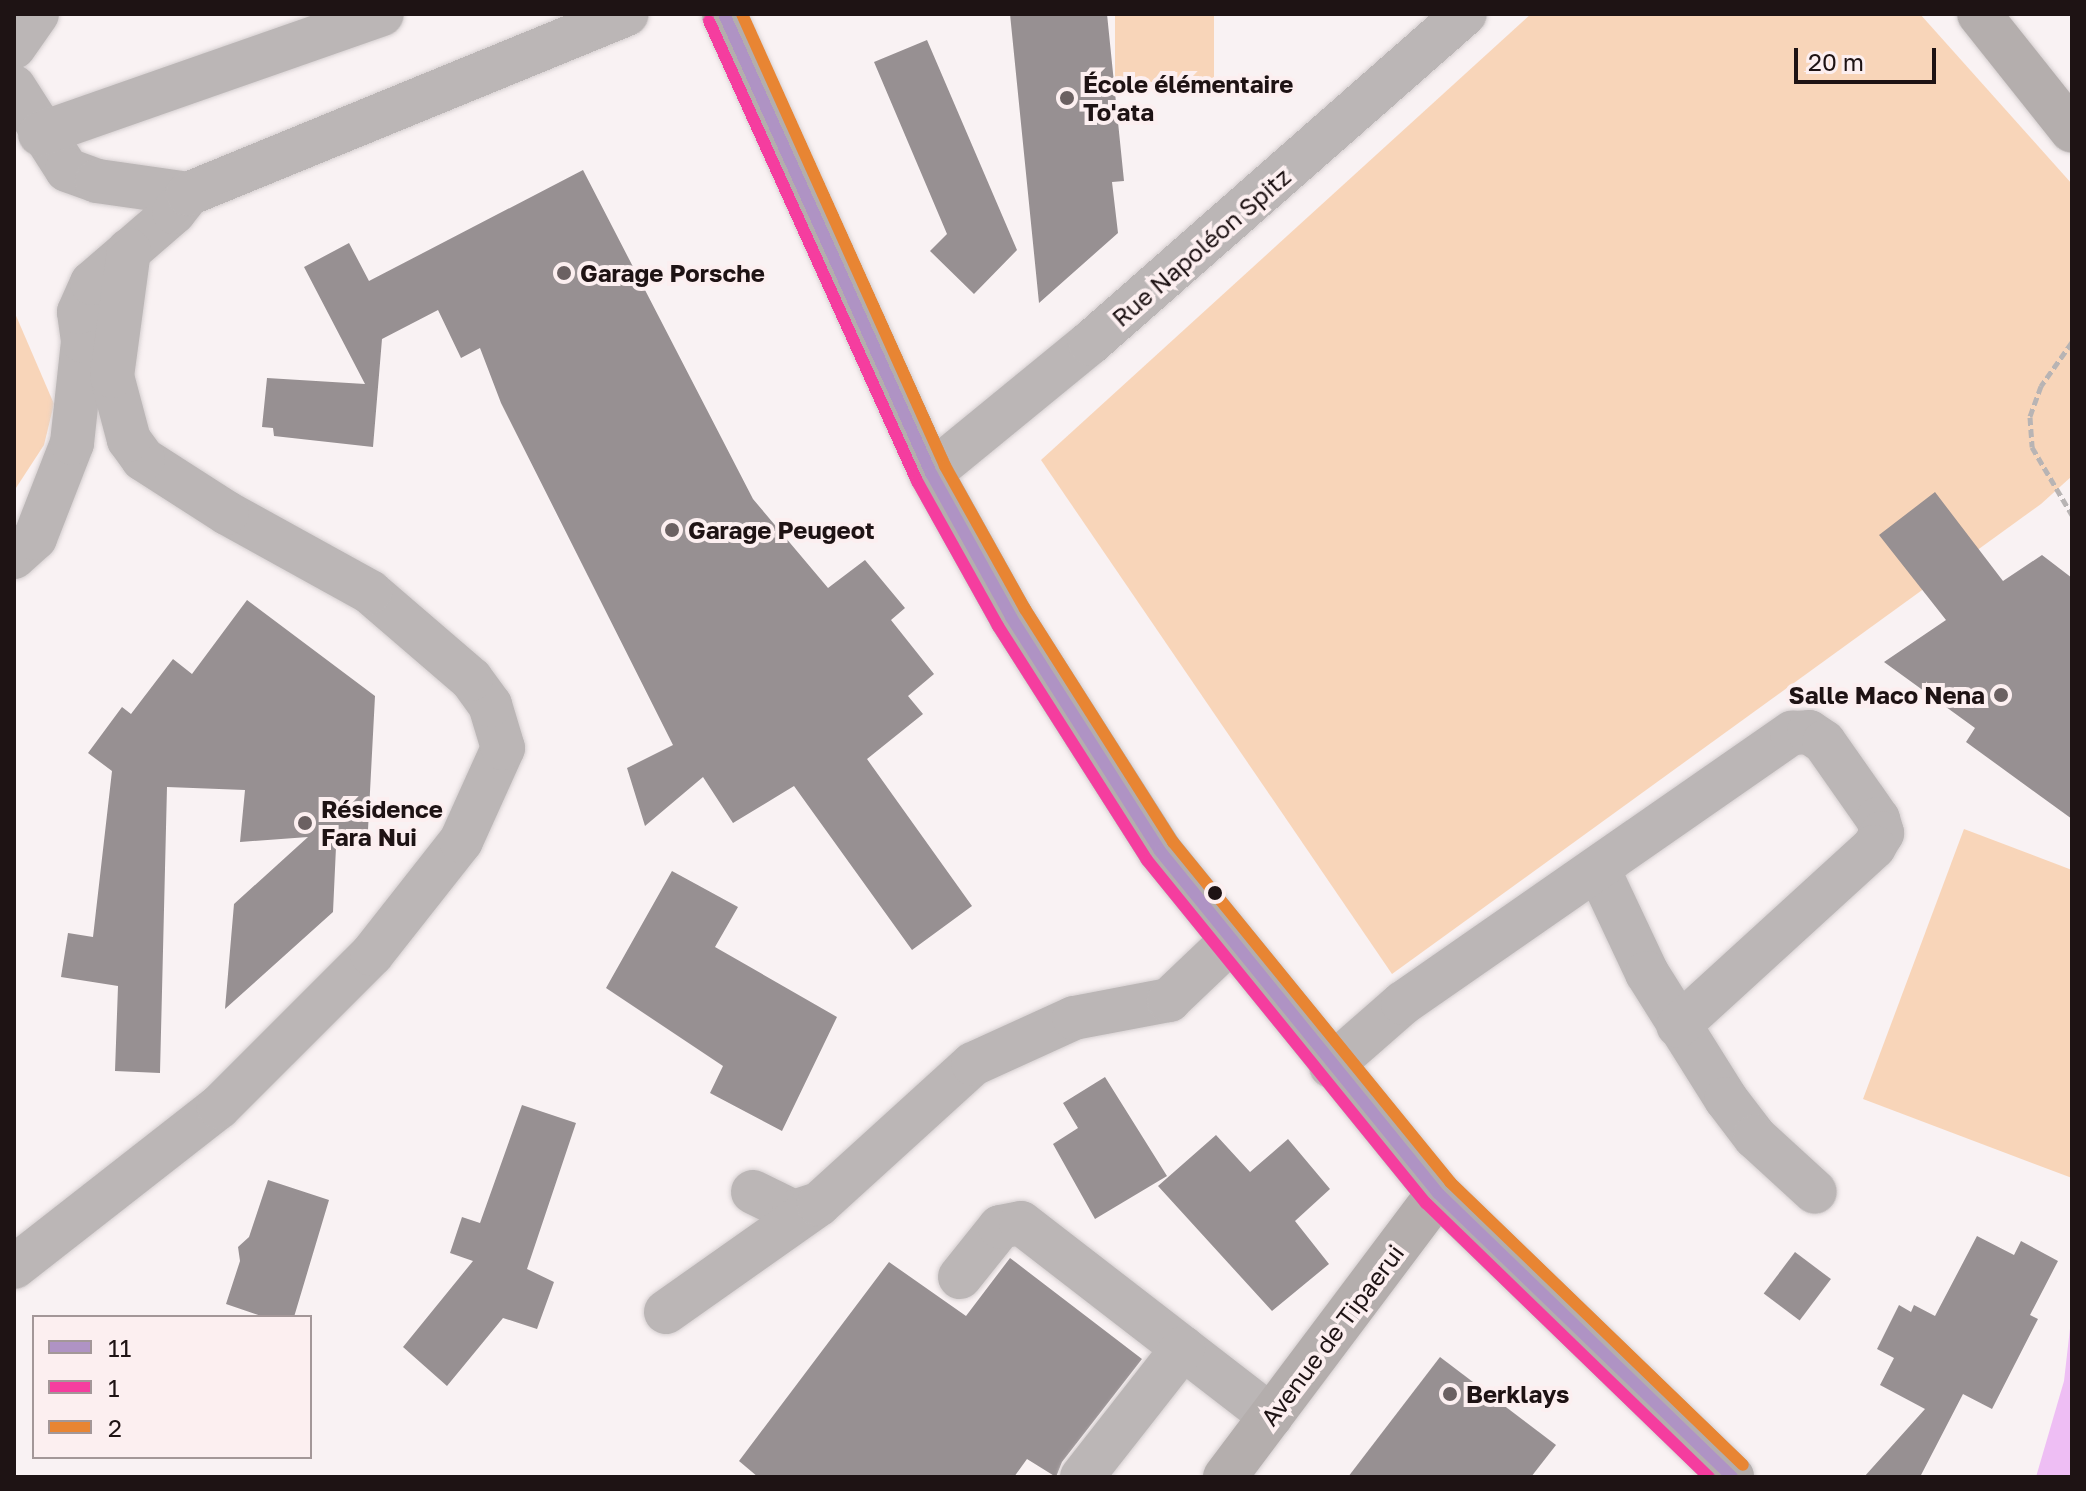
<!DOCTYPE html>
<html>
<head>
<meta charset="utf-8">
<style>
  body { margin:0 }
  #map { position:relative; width:2086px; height:1491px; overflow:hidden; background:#f9f2f3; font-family:"Golos Text",sans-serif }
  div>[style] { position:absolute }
  .green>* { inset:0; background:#f8d5b9; transform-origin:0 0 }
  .water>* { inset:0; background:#eebef4 }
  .building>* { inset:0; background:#979092; transform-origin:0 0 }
  .path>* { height:5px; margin-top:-2.5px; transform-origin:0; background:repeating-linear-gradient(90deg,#b8b4b4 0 8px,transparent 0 12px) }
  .roads { filter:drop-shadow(0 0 2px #d5cfd0) drop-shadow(0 0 2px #d5cfd0) }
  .minor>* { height:44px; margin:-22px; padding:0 22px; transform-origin:22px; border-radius:22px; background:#bbb6b6 }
  .major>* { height:44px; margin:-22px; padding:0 22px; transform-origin:22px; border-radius:22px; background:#b4aead }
  .bus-1>* { height:12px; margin:-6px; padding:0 6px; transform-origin:6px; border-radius:6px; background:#af93c4 }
  .bus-2>* { height:12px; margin:-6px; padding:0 6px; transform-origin:6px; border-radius:6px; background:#f53d9f }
  .bus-3>* { height:12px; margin:-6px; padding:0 6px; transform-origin:6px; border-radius:6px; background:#e88533 }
  .dots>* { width:22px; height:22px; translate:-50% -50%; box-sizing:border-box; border:4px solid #fceff0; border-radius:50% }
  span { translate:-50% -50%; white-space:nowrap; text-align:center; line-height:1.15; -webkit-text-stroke:8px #fceff0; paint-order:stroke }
  .poi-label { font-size:24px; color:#1e1314; font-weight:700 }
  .left { translate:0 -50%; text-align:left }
  .right { translate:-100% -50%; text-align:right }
  .street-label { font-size:24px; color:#1e1314 }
  .frame { position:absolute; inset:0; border:16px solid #1e1314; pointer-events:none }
  .legend { position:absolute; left:32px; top:1315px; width:280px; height:144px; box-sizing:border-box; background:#fceff0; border:2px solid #a39798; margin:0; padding:10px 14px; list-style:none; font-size:24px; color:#1e1314 }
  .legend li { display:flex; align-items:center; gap:16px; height:40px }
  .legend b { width:40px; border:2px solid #a39798 }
  .scale { position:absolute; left:1794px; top:48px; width:142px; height:36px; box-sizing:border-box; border:4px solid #1e1314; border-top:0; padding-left:10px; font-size:24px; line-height:28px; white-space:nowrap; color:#1e1314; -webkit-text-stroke:6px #fceff0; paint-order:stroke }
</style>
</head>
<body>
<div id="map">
  <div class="green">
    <i style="left:1115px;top:14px;width:99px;height:68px"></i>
    <i style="clip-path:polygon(1531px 14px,1920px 14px,2072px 184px,2072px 476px,2041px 504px,1392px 974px,1041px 460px)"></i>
    <i style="clip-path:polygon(14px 311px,54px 404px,44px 445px,14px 491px)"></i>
    <i style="clip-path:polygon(1964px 829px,2072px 870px,2072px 1178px,1863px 1099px)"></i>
  </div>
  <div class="water">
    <i style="clip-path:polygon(2072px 1311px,2072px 1477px,2036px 1477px,2064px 1381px)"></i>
  </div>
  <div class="building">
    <i style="clip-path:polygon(1010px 14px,1107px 14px,1124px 181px,1112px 182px,1118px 233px,1039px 303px)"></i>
    <i style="clip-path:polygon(927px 40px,1017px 250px,974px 294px,930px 251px,947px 234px,874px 62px)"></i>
    <i style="clip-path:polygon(583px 170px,753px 499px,828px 588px,865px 560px,905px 608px,891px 620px,934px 674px,908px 696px,923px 714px,867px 759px,972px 906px,912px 950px,794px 786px,733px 823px,703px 777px,645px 826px,627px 768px,673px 745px,501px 403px,480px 348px,461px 358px,438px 310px,382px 339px,373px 447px,274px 436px,273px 428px,262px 427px,267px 378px,365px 384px,304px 267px,349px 243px,369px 281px)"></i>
    <i style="clip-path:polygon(1935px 492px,2003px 581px,2042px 555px,2072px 578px,2072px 819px,1966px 742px,1975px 728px,1884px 662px,1946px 620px,1879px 535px)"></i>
    <i style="clip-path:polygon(247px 600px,375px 696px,367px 849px,336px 847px,333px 912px,225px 1009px,234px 904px,308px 837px,240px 842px,245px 790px,167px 787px,160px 1073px,115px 1071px,118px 986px,61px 977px,68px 933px,93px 937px,112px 771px,88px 753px,122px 707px,131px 714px,173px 659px,192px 674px)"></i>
    <i style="clip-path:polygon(672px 871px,738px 907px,715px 947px,837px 1017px,782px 1131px,710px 1093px,723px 1066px,606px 988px)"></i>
    <i style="clip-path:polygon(1105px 1077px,1167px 1176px,1095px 1219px,1053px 1144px,1078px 1128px,1063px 1103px)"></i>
    <i style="clip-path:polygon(522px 1105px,576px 1123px,527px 1269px,554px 1282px,537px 1329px,503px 1318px,447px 1386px,403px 1347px,473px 1261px,450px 1253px,462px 1217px,480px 1223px)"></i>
    <i style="clip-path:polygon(1216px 1135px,1250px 1172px,1288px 1139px,1330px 1189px,1295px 1221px,1329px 1264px,1272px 1311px,1158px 1186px)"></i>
    <i style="clip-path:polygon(268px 1180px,329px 1200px,294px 1317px,264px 1317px,226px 1304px,240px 1261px,238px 1247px,249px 1237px)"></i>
    <i style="clip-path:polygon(1977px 1236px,2014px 1255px,2021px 1241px,2058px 1261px,2030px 1315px,2038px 1319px,1992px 1409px,1963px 1394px,1920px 1477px,1864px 1477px,1925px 1409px,1880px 1385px,1894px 1358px,1877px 1349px,1899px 1305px,1911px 1312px,1914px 1305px,1935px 1316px)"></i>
    <i style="left:1795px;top:1252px;width:45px;height:52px;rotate:37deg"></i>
    <i style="clip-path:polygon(1010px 1258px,1142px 1359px,1062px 1462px,1056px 1477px,1027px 1459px,1014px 1477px,758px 1477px,739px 1461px,889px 1262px,966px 1316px)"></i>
    <i style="clip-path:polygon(1440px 1357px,1556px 1445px,1531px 1477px,1348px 1477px)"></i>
  </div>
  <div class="path">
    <i style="left:2072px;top:342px;width:54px;rotate:125.2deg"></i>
    <i style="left:2041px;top:386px;width:33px;rotate:110deg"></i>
    <i style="left:2030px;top:417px;width:30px;rotate:86deg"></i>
    <i style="left:2032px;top:447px;width:79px;rotate:59.5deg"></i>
  </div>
  <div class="roads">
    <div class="minor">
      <i style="left:14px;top:47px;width:40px;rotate:-55.1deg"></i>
      <i style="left:14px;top:87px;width:98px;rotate:57.4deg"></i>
      <i style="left:67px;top:170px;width:32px;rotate:20deg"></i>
      <i style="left:97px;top:181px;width:92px;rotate:8.1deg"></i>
      <i style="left:40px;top:134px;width:362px;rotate:-19.3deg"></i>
      <i style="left:931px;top:473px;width:205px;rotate:-39.3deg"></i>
      <i style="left:1090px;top:343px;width:499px;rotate:-41.3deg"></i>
      <i style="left:14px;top:557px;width:28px;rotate:-42deg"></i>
      <i style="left:35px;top:538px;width:102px;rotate:-68.7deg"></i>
      <i style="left:72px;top:443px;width:103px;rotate:-83.8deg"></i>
      <i style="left:83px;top:341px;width:29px;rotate:-98deg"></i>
      <i style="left:79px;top:312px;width:32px;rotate:-66deg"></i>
      <i style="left:92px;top:283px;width:108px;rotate:-40.9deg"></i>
      <i style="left:174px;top:212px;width:23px;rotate:-52deg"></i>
      <i style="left:188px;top:194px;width:474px;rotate:-22.3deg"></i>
      <i style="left:1599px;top:871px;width:113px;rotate:64.8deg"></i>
      <i style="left:1647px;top:973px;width:149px;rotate:57.9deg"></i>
      <i style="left:1726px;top:1099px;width:48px;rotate:52.7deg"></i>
      <i style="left:1755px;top:1137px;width:81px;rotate:42.5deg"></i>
      <i style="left:1331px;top:1066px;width:96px;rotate:-41.2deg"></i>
      <i style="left:1403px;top:1003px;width:474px;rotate:-34.8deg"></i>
      <i style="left:1792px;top:733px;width:17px;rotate:-3deg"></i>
      <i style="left:1809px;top:732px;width:18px;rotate:34deg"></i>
      <i style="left:1824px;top:742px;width:94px;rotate:55deg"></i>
      <i style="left:1878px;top:819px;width:15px;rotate:74deg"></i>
      <i style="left:1882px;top:833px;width:16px;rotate:120deg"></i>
      <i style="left:1874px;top:847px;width:265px;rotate:137.6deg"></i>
      <i style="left:753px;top:1192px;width:46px;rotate:26deg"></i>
      <i style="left:794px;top:1212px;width:26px;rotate:-18deg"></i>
      <i style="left:14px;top:1267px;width:260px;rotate:-38deg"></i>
      <i style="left:219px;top:1107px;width:216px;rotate:-45deg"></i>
      <i style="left:372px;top:954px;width:144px;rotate:-51.8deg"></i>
      <i style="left:461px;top:841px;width:102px;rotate:-65.7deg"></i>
      <i style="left:503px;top:748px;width:45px;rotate:-106.8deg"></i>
      <i style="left:490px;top:705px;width:32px;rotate:-126deg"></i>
      <i style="left:471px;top:679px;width:133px;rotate:-139.3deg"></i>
      <i style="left:370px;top:592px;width:163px;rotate:-151.1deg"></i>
      <i style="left:227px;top:513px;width:100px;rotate:-147.3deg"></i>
      <i style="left:143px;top:459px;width:24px;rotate:-126deg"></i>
      <i style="left:129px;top:440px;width:66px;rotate:-104.9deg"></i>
      <i style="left:112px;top:376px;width:127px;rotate:-82.3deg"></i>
      <i style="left:960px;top:1277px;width:64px;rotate:-51.3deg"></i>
      <i style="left:1000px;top:1227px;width:21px;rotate:-11deg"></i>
      <i style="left:1021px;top:1223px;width:316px;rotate:37.7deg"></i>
      <i style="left:666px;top:1312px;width:187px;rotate:-35.2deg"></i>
      <i style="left:819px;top:1204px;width:208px;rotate:-42.3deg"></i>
      <i style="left:973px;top:1064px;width:111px;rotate:-24.5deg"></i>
      <i style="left:1074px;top:1018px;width:97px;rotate:-10.7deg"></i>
      <i style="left:1169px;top:1000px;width:84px;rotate:-43.6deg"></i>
      <i style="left:1082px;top:1477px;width:164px;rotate:-51.9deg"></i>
    </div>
    <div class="major">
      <i style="left:724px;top:14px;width:504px;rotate:65.73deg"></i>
      <i style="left:931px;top:473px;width:165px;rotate:60.9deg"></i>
      <i style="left:1011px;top:617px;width:277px;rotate:57.5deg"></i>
      <i style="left:1160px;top:851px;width:441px;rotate:50.9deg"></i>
      <i style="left:1438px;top:1193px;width:409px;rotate:44deg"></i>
      <i style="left:1979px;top:14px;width:149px;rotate:51.5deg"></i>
      <i style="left:1225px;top:1477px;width:355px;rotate:-53.1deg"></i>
    </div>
  </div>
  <div class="bus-1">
    <i style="left:724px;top:14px;width:504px;rotate:65.73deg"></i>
    <i style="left:931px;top:473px;width:165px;rotate:60.9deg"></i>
    <i style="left:1011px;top:617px;width:277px;rotate:57.5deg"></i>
    <i style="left:1160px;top:851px;width:441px;rotate:50.9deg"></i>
    <i style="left:1438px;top:1193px;width:409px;rotate:44deg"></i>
  </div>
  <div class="bus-2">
    <i style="left:709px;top:21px;width:505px;rotate:65.67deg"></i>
    <i style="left:917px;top:481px;width:166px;rotate:60.8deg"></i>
    <i style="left:998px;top:626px;width:277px;rotate:57.5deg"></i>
    <i style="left:1147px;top:860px;width:442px;rotate:50.9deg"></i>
    <i style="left:1426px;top:1203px;width:394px;rotate:44.1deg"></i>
  </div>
  <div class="bus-3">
    <i style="left:742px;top:14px;width:495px;rotate:65.8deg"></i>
    <i style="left:945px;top:466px;width:164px;rotate:60.8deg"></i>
    <i style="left:1025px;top:609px;width:276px;rotate:57.6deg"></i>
    <i style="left:1173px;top:842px;width:439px;rotate:50.8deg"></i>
    <i style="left:1450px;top:1182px;width:407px;rotate:44deg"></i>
  </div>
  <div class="dots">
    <i style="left:1067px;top:98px;background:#6b6162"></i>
    <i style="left:564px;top:273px;background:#6b6162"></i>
    <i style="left:672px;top:530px;background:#6b6162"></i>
    <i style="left:2001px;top:695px;background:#6b6162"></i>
    <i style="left:305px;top:823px;background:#6b6162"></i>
    <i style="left:1215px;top:893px;background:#1e1314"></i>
    <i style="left:1450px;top:1394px;background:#6b6162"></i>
  </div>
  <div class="poi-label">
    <span class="left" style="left:1083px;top:98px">École élémentaire<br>To'ata</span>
    <span class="left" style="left:580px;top:273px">Garage Porsche</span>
    <span class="left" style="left:688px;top:530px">Garage Peugeot</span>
    <span class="right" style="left:1985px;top:695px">Salle Maco Nena</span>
    <span class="left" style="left:321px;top:823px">Résidence<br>Fara Nui</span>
    <span class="left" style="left:1466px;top:1394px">Berklays</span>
  </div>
  <div class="street-label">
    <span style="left:1201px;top:247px;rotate:-41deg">Rue Napoléon Spitz</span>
    <span style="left:1332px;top:1335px;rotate:-53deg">Avenue de Tipaerui</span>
  </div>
  <div class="frame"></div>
  <ul class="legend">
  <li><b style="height:10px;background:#af93c4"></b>11</li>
  <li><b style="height:10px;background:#f53d9f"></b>1</li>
  <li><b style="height:10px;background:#e88533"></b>2</li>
  </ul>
  <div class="scale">20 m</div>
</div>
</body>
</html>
